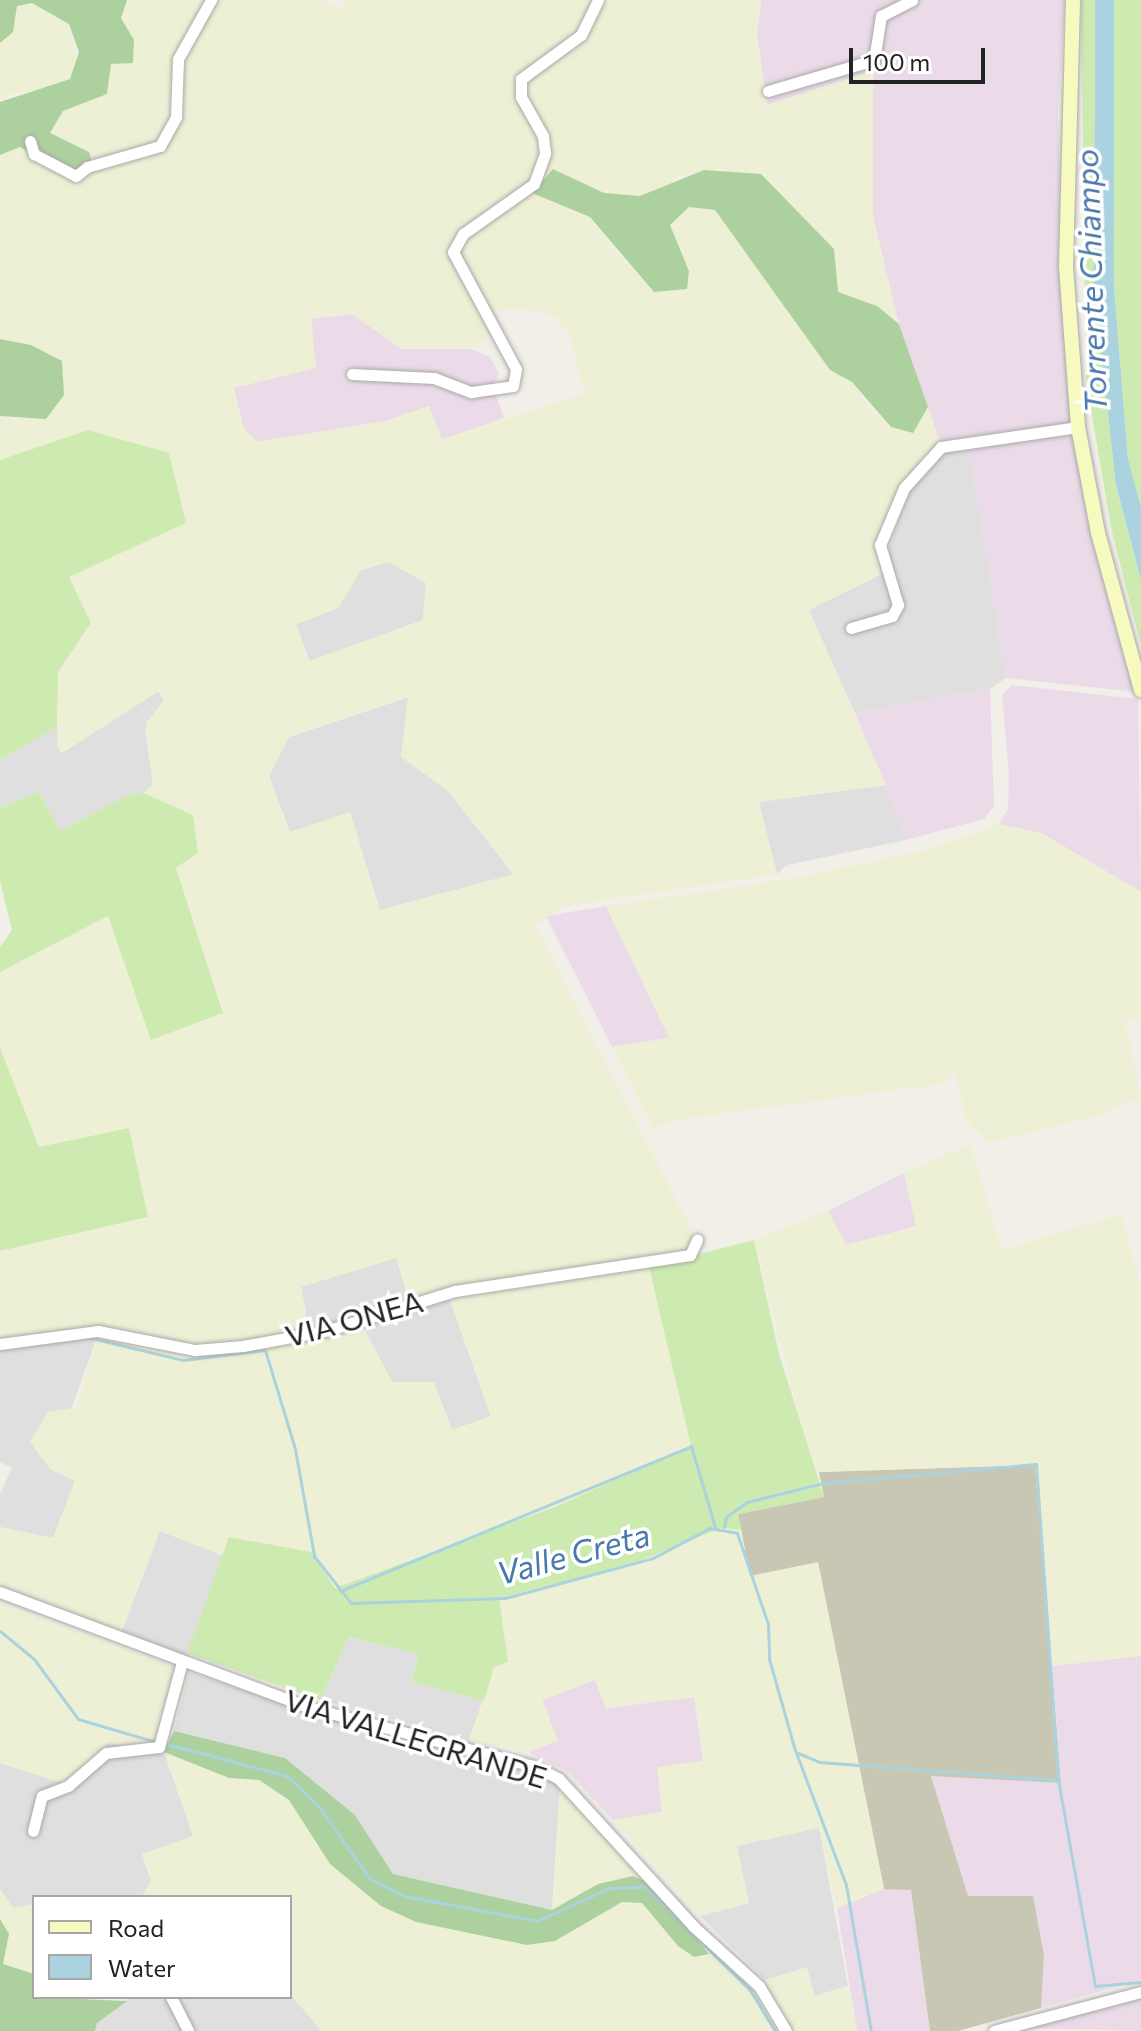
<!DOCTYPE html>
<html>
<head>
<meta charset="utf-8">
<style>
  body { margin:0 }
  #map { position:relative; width:1141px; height:2031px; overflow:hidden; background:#f2efe9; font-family:Commissioner,sans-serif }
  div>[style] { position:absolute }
  .residential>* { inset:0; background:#e0dfdf; transform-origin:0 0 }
  .industrial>* { inset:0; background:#ebdbe8 }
  .construction>* { inset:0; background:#c7c7b4 }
  .farmland>* { inset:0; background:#eef0d5 }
  .grass>* { inset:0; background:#cdebb0 }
  .forest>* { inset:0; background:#add19e }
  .water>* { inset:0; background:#aad3df }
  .stream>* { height:3px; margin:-1.5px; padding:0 1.5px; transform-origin:1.5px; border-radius:1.5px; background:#aad3df }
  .roads { filter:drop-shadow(0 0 2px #a9a9a9) drop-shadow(0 0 2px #a9a9a9) }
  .street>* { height:11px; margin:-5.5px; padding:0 5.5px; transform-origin:5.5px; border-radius:5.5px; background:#fff }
  .secondary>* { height:14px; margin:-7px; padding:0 7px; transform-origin:7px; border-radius:7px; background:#f7fabf }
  span { translate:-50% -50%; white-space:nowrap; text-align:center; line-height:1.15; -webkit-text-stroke:7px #fff; paint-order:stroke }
  .street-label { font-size:30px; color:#222 }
  .water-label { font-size:32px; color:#4a7aab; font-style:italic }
  .legend { position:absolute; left:32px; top:1895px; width:260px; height:104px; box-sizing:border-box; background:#fff; border:2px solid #a7a7a7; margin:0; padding:10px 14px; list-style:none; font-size:24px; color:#222 }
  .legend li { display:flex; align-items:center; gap:16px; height:40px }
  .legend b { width:40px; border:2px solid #a7a7a7 }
  .scale { position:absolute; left:849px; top:48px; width:136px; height:36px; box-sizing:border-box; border:4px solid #222; border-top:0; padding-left:10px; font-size:24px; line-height:28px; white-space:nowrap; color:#222; -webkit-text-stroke:6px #fff; paint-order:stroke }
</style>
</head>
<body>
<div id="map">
  <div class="residential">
    <i style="clip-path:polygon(942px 448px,970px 452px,1006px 678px,990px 689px,855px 713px,808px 610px,890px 570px,889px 548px,908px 489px)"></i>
    <i style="clip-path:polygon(389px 561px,426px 583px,423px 620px,310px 662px,296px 624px,338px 608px,361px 570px)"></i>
    <i style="clip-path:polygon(159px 691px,165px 700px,145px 729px,153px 784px,143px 794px,128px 795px,60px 831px,39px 792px,0 808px,0 760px,57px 727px,62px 753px)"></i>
    <i style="clip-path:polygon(409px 697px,402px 756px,448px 791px,514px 875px,380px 910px,350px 813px,290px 832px,269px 776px,289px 737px)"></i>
    <i style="clip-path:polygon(886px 785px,906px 840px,787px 865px,777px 874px,758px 802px)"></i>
    <i style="clip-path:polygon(396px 1258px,410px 1302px,310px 1337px,301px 1286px)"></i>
    <i style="clip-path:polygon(450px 1300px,491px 1417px,451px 1430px,434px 1383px,392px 1382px,362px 1325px)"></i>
    <i style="clip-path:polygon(67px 1329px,98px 1334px,50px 1469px,75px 1481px,53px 1538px,16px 1532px,0 1527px,0 1494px,12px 1468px,0 1462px,0 1340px)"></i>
    <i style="left:160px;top:1531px;width:69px;height:107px;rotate:21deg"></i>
    <i style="clip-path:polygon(349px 1637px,418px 1654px,412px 1682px,484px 1701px,469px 1740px,320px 1700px)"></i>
    <i style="clip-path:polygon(189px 1672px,353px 1726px,547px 1777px,560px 1787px,552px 1910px,393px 1874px,355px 1815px,285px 1758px,174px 1731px)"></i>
    <i style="clip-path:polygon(108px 1742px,164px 1752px,193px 1836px,141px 1897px,34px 1897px,34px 1904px,13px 1908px,0 1889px,0 1763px,63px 1783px)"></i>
    <i style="clip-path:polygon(819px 1827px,848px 1986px,815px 1996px,806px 1968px,765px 1980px,700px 1916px,749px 1903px,736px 1846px)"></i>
    <i style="clip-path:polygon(290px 1994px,322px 2031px,95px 2031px,96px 2023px,131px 1997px)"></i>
  </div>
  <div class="industrial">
    <i style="clip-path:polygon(761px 0,1065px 0,1058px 113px,1067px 377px,1137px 692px,1006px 678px,970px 452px,942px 448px,891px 300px,873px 216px,873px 71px,767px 105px,757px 34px)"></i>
    <i style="clip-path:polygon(352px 314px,402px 349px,463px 346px,490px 357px,499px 373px,493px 387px,504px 418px,441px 440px,429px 406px,386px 421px,256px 442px,243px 427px,234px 388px,249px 382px,310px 319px)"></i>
    <i style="clip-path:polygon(1012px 685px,1138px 699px,1141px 892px,1043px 834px,999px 824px,1008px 809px,1009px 774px,1002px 695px)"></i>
    <i style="clip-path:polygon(990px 689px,994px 806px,984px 819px,906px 840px,855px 713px)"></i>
    <i style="clip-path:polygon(606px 906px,670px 1038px,612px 1047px,546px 916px)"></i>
    <i style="clip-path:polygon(904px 1173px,917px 1226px,846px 1245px,828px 1211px)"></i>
    <i style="clip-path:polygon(1141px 1656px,1141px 1980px,1041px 2008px,1044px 1956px,968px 1897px,931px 1776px,1061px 1783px,1052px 1666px)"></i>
    <i style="clip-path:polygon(595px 1680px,606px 1708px,694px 1697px,703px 1761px,663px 1812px,613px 1820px,568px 1772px,528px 1752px,558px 1741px,542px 1700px)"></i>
    <i style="clip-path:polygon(884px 1889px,911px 1889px,930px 2031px,857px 2031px,837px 1908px)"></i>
    <i style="clip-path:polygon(1141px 1996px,1141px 2031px,1030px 2028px)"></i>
  </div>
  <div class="construction">
    <i style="clip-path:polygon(1035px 1465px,1061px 1783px,931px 1776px,968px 1896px,1033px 1896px,1044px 1956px,1041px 2008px,958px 2031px,930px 2031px,911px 1890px,884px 1889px,818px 1563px,750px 1576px,738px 1514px,824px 1497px,819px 1472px)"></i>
  </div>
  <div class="farmland">
    <i style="clip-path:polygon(evenodd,127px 0,321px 0,342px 8px,343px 0,761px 0,757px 34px,767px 105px,873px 71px,873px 216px,899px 324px,877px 306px,838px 292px,834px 249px,724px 169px,680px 175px,663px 190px,640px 196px,604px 193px,553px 169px,533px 193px,590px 217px,628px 266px,689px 271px,670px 225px,689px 207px,715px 210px,830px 369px,852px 382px,872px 412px,913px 433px,928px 407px,944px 453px,908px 489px,889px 548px,890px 570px,809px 610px,886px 785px,759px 802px,777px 874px,560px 907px,536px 927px,702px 1250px,410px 1302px,396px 1258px,301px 1287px,310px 1337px,362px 1325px,392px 1382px,434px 1382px,452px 1430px,491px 1416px,450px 1300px,649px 1267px,692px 1446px,555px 1507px,334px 1588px,311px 1552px,229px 1538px,224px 1556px,160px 1531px,122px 1631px,0 1586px,0 1527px,53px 1538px,75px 1481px,50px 1469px,30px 1442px,48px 1412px,77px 1407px,98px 1334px,67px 1329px,0 1340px,0 1251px,148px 1218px,39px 1147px,0 1048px,0 972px,108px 916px,151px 1039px,219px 1016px,223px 1009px,176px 868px,198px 853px,193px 815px,144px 793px,153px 784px,146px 723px,164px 700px,158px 691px,62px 753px,57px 747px,58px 672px,91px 623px,69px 578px,96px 560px,88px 430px,0 460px,0 416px,18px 421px,31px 345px,0 338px,0 155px,20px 147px,69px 177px,89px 152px,50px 133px,63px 111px,96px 95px,111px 63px,133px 63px,134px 40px,121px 18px,127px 0,479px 308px,542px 311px,558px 319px,570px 336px,585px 394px,442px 439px,429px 406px,386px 421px,266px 441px,256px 442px,243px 427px,234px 388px,316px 368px,311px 318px,352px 314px,402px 349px,472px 349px,491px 333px,479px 308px,127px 0,389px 562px,426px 583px,423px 620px,309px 661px,296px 624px,338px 608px,361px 570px,389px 562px,127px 0,408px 697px,401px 757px,448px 791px,514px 874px,380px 910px,350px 812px,290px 832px,269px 776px,289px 737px,408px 697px)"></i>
    <i style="clip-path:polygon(37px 5px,69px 24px,78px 68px,70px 79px,40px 92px,12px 93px,0 102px,0 43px,16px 21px,17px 6px)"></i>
    <i style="clip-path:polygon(999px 824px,1043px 834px,1141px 892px,1141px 1017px,1125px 1021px,1141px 1097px,1096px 1116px,989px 1142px,966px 1120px,956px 1073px,942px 1084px,676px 1120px,653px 1129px,612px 1047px,669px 1038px,606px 906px,789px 879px,927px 850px)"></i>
    <i style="clip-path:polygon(970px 1144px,1002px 1250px,1121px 1214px,1141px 1285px,1141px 1656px,1052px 1666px,1035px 1465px,819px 1472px,808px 1452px,754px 1240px,828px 1211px,846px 1245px,916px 1227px,904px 1173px)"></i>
    <i style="clip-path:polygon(721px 1528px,741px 1530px,750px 1576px,818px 1562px,884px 1889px,837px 1908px,819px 1828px,737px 1846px,749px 1903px,700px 1916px,613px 1820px,662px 1812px,657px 1767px,703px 1761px,694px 1697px,606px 1708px,595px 1680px,542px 1700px,558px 1741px,528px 1752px,469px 1740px,494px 1667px,508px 1661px,499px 1598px,630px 1565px)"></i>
    <i style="clip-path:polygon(0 1604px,189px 1672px,164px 1752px,229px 1777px,259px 1780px,290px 1800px,330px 1864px,398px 1915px,527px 1945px,622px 1902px,642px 1903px,678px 1946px,694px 1957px,709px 1954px,772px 2006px,765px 1980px,807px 1967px,815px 1996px,848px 1986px,857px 2031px,322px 2031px,290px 1994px,290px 1897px,141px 1897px,151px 1881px,142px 1854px,193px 1836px,164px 1752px,108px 1743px,63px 1783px,0 1763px)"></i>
    <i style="clip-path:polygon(560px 1787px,650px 1883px,613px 1879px,552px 1910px)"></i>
    <i style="clip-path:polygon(0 1889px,13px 1908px,34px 1904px,34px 1974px,3px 1964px,9px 1934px,0 1919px)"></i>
  </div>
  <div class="grass">
    <i style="clip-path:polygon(1081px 0,1095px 0,1094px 292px,1116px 485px,1141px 580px,1141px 646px,1111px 528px,1086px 380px)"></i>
    <i style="clip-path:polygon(1114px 0,1141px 0,1141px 507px,1128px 459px,1114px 288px)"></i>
    <i style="clip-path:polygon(88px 430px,169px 453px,186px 523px,69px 577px,91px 623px,58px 672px,57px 727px,0 760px,0 460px)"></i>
    <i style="clip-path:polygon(39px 792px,60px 831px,128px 795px,144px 793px,193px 815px,198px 853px,176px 868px,223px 1013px,151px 1040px,108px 916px,0 972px,0 947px,12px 930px,0 881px,0 808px)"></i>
    <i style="clip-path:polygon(0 1048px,39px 1147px,129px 1128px,148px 1217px,0 1251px)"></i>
    <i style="clip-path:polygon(754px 1240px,779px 1354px,824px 1497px,738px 1514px,741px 1530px,721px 1528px,630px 1565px,499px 1598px,508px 1662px,494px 1667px,484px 1701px,412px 1682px,418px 1654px,349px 1637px,320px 1700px,187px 1653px,229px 1537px,311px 1552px,335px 1588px,555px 1507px,691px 1446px,649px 1267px)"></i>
  </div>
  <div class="forest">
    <i style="clip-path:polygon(0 0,127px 0,121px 18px,134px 40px,133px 63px,111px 64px,107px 94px,63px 111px,50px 133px,89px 152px,95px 172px,69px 177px,20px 147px,0 155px,0 102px,70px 79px,79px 52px,69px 24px,32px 3px,17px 6px,13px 32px,0 43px)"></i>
    <i style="clip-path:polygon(553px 169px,604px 193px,640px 196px,704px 170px,761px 174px,834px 249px,838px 292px,877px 306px,899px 324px,928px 407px,913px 433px,891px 427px,852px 382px,830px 370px,715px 210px,689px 207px,670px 225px,689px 271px,687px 289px,654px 292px,590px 217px,532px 193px)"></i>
    <i style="clip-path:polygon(0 339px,31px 345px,62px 361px,64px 395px,46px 419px,0 416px)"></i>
    <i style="clip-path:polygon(174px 1731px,285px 1758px,355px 1815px,393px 1874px,552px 1910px,598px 1884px,633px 1876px,650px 1883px,709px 1954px,694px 1957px,678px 1946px,642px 1903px,622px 1902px,555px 1941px,527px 1945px,416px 1922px,381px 1906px,330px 1864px,289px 1800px,259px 1780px,229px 1778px,164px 1752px)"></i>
    <i style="clip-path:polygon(0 1919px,9px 1934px,3px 1964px,34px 1974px,34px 1997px,127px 2001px,97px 2023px,95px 2031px,0 2031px)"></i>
  </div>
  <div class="water">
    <i style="clip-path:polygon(1095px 0,1114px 0,1114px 288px,1128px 459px,1141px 507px,1141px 580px,1116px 485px,1094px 292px)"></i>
  </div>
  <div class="stream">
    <i style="left:87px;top:1337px;width:99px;rotate:13.5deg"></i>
    <i style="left:183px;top:1360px;width:83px;rotate:-7deg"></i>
    <i style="left:265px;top:1350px;width:103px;rotate:73.1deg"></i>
    <i style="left:295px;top:1449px;width:109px;rotate:79.9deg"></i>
    <i style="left:314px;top:1556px;width:60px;rotate:51.8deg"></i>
    <i style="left:351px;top:1603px;width:154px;rotate:-1.9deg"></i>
    <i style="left:505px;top:1598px;width:153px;rotate:-15.1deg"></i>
    <i style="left:653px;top:1558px;width:64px;rotate:-27.8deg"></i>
    <i style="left:710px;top:1528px;width:27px;rotate:10deg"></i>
    <i style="left:737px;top:1533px;width:96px;rotate:71.2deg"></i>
    <i style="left:768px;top:1624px;width:35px;rotate:88deg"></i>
    <i style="left:769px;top:1659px;width:95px;rotate:74.1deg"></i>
    <i style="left:795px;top:1750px;width:144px;rotate:69.3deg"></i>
    <i style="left:846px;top:1885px;width:148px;rotate:80.3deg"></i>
    <i style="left:724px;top:1527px;width:10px;rotate:-79deg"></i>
    <i style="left:726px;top:1517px;width:26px;rotate:-36deg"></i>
    <i style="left:747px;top:1502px;width:78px;rotate:-14deg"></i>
    <i style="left:823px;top:1483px;width:214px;rotate:-5.1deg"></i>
    <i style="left:1036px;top:1464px;width:317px;rotate:86deg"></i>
    <i style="left:1058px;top:1780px;width:209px;rotate:79.8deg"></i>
    <i style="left:1095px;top:1986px;width:46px;rotate:-5deg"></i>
    <i style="left:340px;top:1591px;width:380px;rotate:-22.4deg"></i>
    <i style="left:691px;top:1446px;width:84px;rotate:73.5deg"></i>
    <i style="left:0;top:1631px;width:44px;rotate:39.5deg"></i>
    <i style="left:34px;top:1659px;width:74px;rotate:53.7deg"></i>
    <i style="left:78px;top:1719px;width:81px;rotate:16.4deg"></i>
    <i style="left:163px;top:1743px;width:128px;rotate:14.9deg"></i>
    <i style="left:287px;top:1776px;width:46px;rotate:44.1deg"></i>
    <i style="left:320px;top:1808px;width:85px;rotate:55deg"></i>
    <i style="left:369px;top:1878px;width:39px;rotate:27deg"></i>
    <i style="left:404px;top:1896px;width:135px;rotate:10.6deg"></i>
    <i style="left:537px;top:1921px;width:79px;rotate:-24.6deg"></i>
    <i style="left:609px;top:1888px;width:36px;rotate:-2deg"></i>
    <i style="left:645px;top:1887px;width:147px;rotate:44.4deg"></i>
    <i style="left:750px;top:1990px;width:48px;rotate:58.6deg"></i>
    <i style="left:798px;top:1753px;width:23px;rotate:23deg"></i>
    <i style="left:819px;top:1762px;width:240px;rotate:4.3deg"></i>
  </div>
  <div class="roads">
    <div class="street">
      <i style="left:768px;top:91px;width:110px;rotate:-16.3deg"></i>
      <i style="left:874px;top:60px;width:45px;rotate:-81deg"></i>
      <i style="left:881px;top:16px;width:35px;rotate:-27deg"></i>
      <i style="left:30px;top:141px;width:14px;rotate:73deg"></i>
      <i style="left:34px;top:154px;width:47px;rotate:27.6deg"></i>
      <i style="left:76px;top:176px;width:14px;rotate:-39deg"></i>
      <i style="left:87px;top:167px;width:76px;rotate:-16deg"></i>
      <i style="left:160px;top:146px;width:33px;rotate:-61deg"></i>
      <i style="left:176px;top:117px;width:58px;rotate:-88deg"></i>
      <i style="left:178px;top:59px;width:68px;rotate:-60.8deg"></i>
      <i style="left:352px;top:374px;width:82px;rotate:2.8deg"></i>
      <i style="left:434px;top:378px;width:40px;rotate:21deg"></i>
      <i style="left:471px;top:392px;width:42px;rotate:-8.1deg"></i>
      <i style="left:513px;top:386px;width:17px;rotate:-80deg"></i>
      <i style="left:516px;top:369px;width:133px;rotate:-118.3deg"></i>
      <i style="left:453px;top:252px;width:21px;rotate:-61deg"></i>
      <i style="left:463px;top:234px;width:87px;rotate:-35.2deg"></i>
      <i style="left:534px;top:184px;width:33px;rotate:-70deg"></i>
      <i style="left:545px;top:153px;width:17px;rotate:-97deg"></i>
      <i style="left:543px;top:136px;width:45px;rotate:-119.4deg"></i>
      <i style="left:521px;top:97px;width:18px;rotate:-90deg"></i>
      <i style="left:521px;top:79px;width:74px;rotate:-36.3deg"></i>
      <i style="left:581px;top:35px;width:39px;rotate:-64deg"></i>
      <i style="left:851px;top:628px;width:43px;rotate:-16.3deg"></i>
      <i style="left:892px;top:616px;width:13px;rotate:-61deg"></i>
      <i style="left:898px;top:605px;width:63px;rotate:-106.7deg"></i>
      <i style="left:880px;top:545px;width:62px;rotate:-67.2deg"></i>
      <i style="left:904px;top:488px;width:55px;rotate:-47.9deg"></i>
      <i style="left:941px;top:447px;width:138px;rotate:-8.3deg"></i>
      <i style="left:0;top:1344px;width:99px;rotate:-7.6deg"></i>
      <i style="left:98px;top:1331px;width:99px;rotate:11.1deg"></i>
      <i style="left:195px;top:1350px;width:48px;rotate:-4.8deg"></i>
      <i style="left:243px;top:1346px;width:87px;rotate:-10.5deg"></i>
      <i style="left:329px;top:1330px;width:132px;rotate:-17.2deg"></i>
      <i style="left:455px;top:1291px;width:238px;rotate:-8.7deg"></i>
      <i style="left:690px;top:1255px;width:17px;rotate:-65deg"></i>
      <i style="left:0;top:1592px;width:332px;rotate:20.5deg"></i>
      <i style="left:311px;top:1708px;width:230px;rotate:14.6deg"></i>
      <i style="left:534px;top:1766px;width:28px;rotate:27deg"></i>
      <i style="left:559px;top:1779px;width:199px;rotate:47.6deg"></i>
      <i style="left:693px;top:1926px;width:89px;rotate:42.3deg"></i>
      <i style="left:759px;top:1986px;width:52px;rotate:59deg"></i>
      <i style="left:33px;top:1831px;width:36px;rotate:-76deg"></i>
      <i style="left:42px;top:1796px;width:28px;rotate:-21deg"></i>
      <i style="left:68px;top:1786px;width:50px;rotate:-41deg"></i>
      <i style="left:106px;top:1753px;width:53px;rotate:-6.5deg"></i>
      <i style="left:159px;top:1747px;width:88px;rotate:-74.9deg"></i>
      <i style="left:171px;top:1997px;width:38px;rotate:63deg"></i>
      <i style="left:994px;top:2031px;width:152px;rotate:-14.9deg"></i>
    </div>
    <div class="secondary">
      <i style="left:1073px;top:0;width:267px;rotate:91.5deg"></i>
      <i style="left:1066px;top:267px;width:160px;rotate:85.7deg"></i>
      <i style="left:1078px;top:427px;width:108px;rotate:79.3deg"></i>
      <i style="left:1098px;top:533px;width:163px;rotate:74.7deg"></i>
    </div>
  </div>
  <div class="street-label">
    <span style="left:354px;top:1318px;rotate:-15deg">VIA ONEA</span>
    <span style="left:416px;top:1738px;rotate:17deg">VIA VALLEGRANDE</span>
  </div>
  <div class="water-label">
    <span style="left:1090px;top:281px;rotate:-92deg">Torrente Chiampo</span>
    <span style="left:573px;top:1553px;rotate:-15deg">Valle Creta</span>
  </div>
  <ul class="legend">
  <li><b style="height:10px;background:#f7fabf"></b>Road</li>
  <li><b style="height:22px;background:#aad3df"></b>Water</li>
  </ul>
  <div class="scale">100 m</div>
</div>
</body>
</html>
